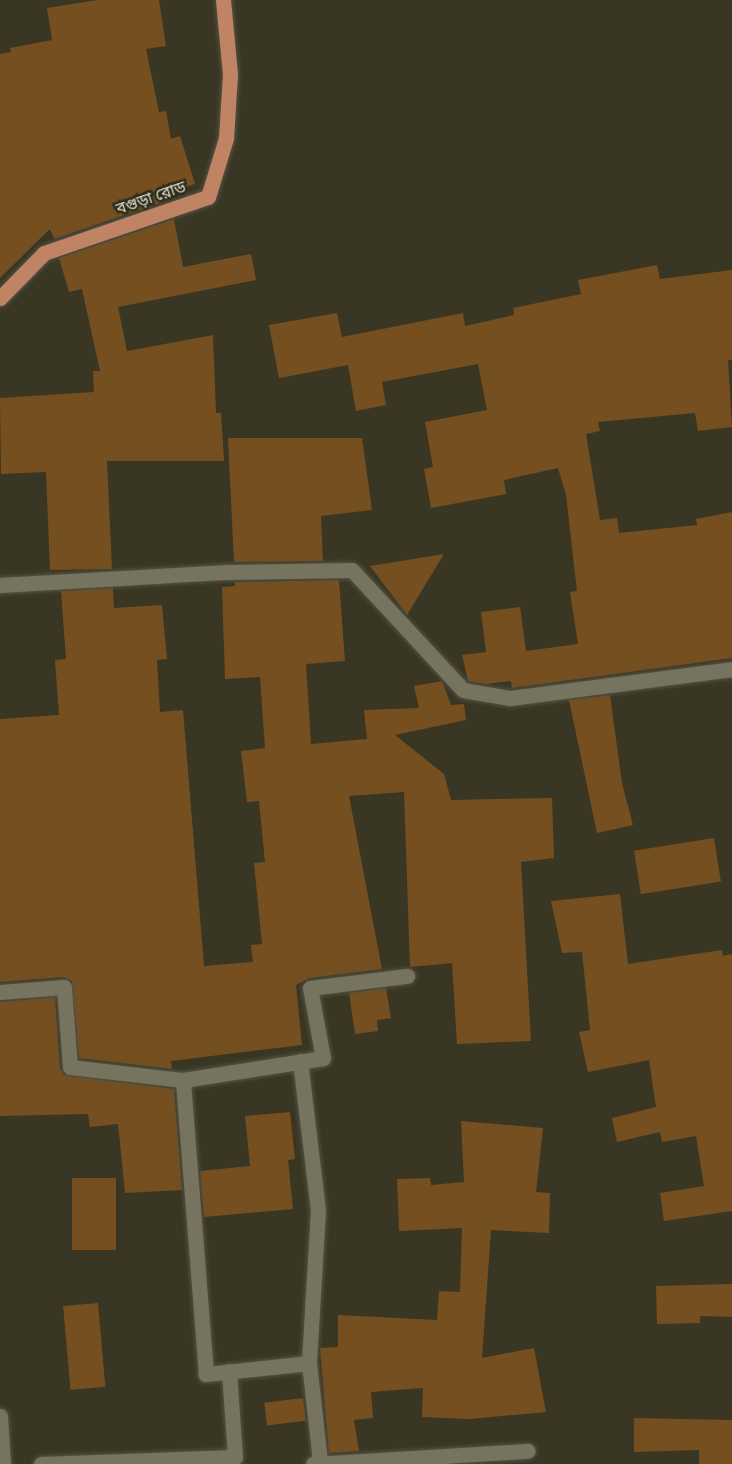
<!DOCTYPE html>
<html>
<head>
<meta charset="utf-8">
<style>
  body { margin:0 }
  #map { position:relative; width:732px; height:1464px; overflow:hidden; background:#393624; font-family:"Roboto Serif","Noto Sans Bengali",serif }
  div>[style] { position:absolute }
  .building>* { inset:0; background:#764f21; transform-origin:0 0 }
  .roads { filter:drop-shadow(0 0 2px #555343) drop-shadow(0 0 2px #555343) }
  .minor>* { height:15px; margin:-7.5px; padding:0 7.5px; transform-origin:7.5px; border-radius:7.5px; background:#76735f }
  .major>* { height:15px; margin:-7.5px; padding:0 7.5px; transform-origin:7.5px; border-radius:7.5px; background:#c08465 }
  span { translate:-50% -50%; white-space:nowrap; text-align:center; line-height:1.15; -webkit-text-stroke:5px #2f2c1a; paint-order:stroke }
  .street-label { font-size:16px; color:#dfddd2 }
</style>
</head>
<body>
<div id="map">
  <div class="building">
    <i style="clip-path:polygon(98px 0,159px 0,166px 46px,146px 49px,159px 112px,166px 111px,171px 139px,180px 136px,195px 184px,169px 192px,171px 199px,54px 239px,50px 229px,0 278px,0 54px,11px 52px,10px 48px,52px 40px,47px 8px)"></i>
    <i style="clip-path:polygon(174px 219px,183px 267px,251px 254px,256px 280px,118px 307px,127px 351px,213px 335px,216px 413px,221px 413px,224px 461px,107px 461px,112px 569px,50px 570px,46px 472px,1px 474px,0 398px,94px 392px,93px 371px,100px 371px,82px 289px,69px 292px,59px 258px)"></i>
    <i style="clip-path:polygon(657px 265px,660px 279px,732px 270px,732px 360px,728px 360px,732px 427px,698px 431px,695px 413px,598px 422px,600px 431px,586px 434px,600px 520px,617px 518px,619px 533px,697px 525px,696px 519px,732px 512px,732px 658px,512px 688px,511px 681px,486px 684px,468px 681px,462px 655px,486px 652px,481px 612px,520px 607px,526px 651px,578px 644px,570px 592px,577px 591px,566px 495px,558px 468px,504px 480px,506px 494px,431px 508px,424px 469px,433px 467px,425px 422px,487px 410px,478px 364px,382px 382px,386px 405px,356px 411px,348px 365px,279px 378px,269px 325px,337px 313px,342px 337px,463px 313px,465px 326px,514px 315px,513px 308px,581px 294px,578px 280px)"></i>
    <i style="clip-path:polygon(228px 438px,362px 438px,372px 510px,321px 516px,323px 561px,234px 562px)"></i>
    <i style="clip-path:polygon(444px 554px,407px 615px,370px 566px)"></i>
    <i style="clip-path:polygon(339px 580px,345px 661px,306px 664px,311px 744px,367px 739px,364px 710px,419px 708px,414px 686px,442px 681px,451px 705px,464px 704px,466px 720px,395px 735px,444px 774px,451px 800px,552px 798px,554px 858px,521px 862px,531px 1041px,457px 1044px,452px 963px,410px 967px,404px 792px,349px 796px,382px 969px,309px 978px,296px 985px,302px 1045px,171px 1061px,172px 1069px,79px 1058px,72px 981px,63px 977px,0 982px,0 719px,59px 715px,55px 660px,66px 659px,61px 591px,113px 588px,114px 608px,162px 605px,167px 659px,157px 660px,160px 712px,183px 710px,204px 966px,253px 962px,251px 945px,262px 944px,254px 863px,265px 862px,259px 801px,247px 802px,241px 751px,265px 748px,260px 677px,225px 679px,222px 587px,235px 586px,235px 582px)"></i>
    <i style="clip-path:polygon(610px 695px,622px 783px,633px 825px,597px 833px,569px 700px)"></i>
    <i style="left:714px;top:838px;width:44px;height:81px;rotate:81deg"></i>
    <i style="clip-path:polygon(620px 894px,628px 964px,722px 950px,723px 956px,732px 954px,732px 1211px,664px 1221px,660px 1193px,704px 1186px,696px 1136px,662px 1142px,660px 1132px,617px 1142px,612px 1118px,656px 1107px,649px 1060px,588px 1072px,579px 1032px,590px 1030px,582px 952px,562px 953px,551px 901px)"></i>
    <i style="clip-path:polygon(386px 988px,391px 1018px,377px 1020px,378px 1031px,355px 1034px,349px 993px)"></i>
    <i style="clip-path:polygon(55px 997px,60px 1068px,64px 1075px,174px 1089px,182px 1190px,125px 1193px,118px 1124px,90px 1127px,88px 1114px,0 1116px,0 1002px)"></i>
    <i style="clip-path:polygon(290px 1112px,295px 1159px,288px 1160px,293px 1209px,204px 1217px,200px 1171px,250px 1166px,245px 1116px)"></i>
    <i style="clip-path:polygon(461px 1121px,543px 1128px,536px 1192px,550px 1193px,549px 1233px,491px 1230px,482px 1358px,534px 1348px,546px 1412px,469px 1419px,422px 1417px,423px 1388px,371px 1392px,373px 1418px,354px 1420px,359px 1451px,329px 1453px,320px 1348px,338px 1347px,338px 1315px,437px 1320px,439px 1291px,460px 1292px,462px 1228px,399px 1231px,397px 1179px,430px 1178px,431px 1185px,464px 1182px)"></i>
    <i style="left:72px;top:1178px;width:44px;height:72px"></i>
    <i style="clip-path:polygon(732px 1284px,732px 1317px,700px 1316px,700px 1323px,657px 1324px,656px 1286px)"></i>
    <i style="left:98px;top:1303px;width:84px;height:35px;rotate:85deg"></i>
    <i style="left:303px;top:1398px;width:23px;height:39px;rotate:83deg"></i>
    <i style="clip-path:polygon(634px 1418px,732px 1420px,732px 1464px,699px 1464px,699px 1450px,634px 1452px)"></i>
  </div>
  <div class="roads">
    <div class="minor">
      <i style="left:0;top:585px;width:228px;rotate:-3.3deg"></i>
      <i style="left:228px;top:572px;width:124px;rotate:-0.9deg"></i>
      <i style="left:352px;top:570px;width:163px;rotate:47.2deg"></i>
      <i style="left:463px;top:690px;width:48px;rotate:9.7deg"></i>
      <i style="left:510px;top:698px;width:224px;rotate:-7.4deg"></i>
      <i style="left:0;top:992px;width:64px;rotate:-4.5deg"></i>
      <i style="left:64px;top:987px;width:80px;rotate:85.7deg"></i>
      <i style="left:70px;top:1067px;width:114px;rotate:6.6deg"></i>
      <i style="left:300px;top:1061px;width:150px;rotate:83.1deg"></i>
      <i style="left:318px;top:1210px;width:153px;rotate:93.4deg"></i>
      <i style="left:0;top:1416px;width:48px;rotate:86.4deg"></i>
      <i style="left:320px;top:1461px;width:99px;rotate:-96.4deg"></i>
      <i style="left:309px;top:1363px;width:104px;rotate:173.9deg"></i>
      <i style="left:206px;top:1374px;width:295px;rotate:-94.5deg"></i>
      <i style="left:183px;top:1080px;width:142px;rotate:-8.9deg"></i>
      <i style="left:323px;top:1058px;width:71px;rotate:-100.5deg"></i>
      <i style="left:310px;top:988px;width:98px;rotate:-7.1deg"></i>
      <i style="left:41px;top:1464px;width:194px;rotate:-2.1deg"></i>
      <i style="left:235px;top:1457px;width:86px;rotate:-94deg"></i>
      <i style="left:313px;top:1464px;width:215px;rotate:-3.5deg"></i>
    </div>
    <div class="major">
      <i style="left:0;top:298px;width:63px;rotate:-45.6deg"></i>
      <i style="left:44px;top:253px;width:173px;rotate:-18.9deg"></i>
      <i style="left:208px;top:197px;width:62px;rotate:-73deg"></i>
      <i style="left:226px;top:138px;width:64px;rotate:-86.4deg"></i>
      <i style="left:230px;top:74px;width:74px;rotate:-95.4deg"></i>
    </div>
  </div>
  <div class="street-label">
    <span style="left:151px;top:198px;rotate:-19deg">বগুড়া রোড</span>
  </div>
</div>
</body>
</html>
